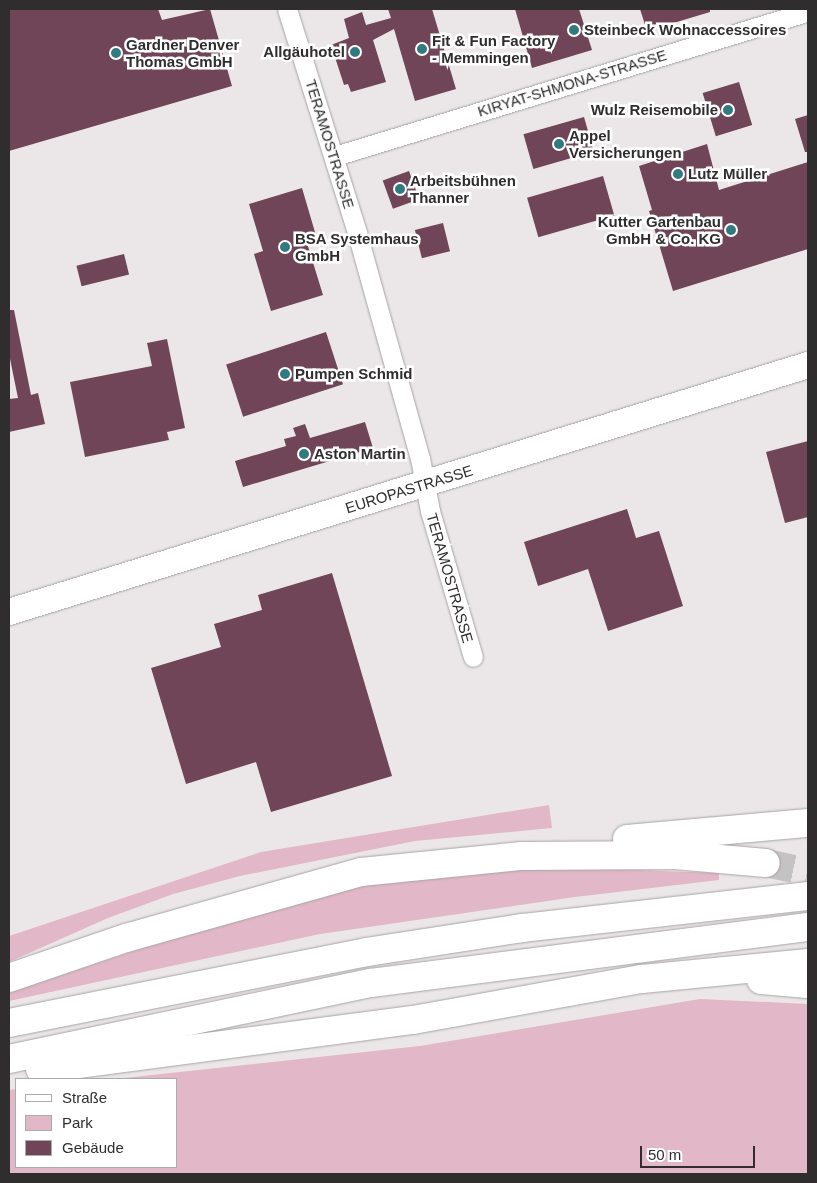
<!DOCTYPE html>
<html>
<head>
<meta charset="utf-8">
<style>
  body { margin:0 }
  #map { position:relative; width:817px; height:1183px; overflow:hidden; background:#ebe7e8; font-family:Helvetica,sans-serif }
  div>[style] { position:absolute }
  .green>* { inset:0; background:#e2b7c8 }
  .building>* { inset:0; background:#704557; transform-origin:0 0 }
  .motorway-tunnel>* { height:28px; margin-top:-14px; transform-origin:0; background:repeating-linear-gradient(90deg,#c5c2c3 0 28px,transparent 0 42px) }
  .roads { filter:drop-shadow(0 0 1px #a7a3a4) drop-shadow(0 0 1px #a7a3a4) }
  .minor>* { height:19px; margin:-9.5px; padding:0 9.5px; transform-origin:9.5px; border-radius:9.5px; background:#fff }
  .secondary>* { height:26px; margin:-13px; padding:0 13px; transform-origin:13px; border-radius:13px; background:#fff }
  .motorway>* { height:28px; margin:-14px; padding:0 14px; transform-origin:14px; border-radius:14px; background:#fff }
  .dots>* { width:14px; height:14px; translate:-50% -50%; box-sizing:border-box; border:2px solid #fff; border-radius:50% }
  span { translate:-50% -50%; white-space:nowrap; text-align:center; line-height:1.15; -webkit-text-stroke:5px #fff; paint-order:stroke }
  .poi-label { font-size:15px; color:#2f2d2e; font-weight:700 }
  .left { translate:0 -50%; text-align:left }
  .right { translate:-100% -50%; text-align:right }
  .street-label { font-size:15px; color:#2f2d2e }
  .frame { position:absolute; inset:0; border:10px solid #2f2d2e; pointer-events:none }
  .legend { position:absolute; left:15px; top:1078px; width:162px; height:90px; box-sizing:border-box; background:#fff; border:1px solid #acabab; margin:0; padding:6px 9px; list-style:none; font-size:15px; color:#2f2d2e }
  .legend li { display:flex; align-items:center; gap:10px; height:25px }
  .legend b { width:25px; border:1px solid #acabab }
  .scale { position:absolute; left:640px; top:1146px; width:115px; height:22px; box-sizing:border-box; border:2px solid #2f2d2e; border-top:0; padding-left:6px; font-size:15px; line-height:18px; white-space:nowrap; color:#2f2d2e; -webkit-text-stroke:4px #fff; paint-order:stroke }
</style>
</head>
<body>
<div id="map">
  <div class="green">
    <i style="clip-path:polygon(549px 805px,552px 828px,415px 841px,240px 876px,173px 894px,108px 918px,9px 962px,9px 936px,261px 852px)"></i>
    <i style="clip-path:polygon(579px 868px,719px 873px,719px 880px,575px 897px,320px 934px,9px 1001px,9px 993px,184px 934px,310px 897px,383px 882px,531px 869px)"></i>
    <i style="clip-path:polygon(700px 999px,808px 1004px,808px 1174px,9px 1174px,9px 1090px,16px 1089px,16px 1167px,176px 1167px,176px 1079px,115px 1079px,420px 1046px)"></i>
  </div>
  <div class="building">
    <i style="clip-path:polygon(9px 9px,158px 9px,162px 20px,210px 9px,232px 86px,9px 151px)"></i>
    <i style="clip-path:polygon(388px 9px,432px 9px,456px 89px,415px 101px,394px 29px,373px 40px,386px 82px,351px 92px,348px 84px,344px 85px,331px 45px,349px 38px,344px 19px,362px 12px,366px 25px,391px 18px)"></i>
    <i style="clip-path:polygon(515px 9px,579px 9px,592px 50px,532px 68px)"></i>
    <i style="clip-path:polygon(640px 9px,710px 9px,710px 12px,647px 31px)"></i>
    <i style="left:739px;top:82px;width:45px;height:38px;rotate:73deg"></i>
    <i style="clip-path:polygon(808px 115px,808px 152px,805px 152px,795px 119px)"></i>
    <i style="left:584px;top:117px;width:36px;height:63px;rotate:74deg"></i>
    <i style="clip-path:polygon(707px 144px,719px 190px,808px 162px,808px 249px,673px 291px,649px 211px,652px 210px,639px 166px)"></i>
    <i style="left:409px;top:171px;width:30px;height:28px;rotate:70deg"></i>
    <i style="left:603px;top:176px;width:41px;height:79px;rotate:74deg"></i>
    <i style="clip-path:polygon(302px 188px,317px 239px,307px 243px,323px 295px,271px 311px,254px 254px,263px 251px,249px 204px)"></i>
    <i style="left:443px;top:223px;width:29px;height:29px;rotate:76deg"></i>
    <i style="left:124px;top:254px;width:21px;height:49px;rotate:76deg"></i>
    <i style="clip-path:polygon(9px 310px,14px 310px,31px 395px,38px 393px,45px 424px,9px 432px,9px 399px,18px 398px,9px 354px)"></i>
    <i style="left:326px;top:332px;width:55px;height:105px;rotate:72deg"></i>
    <i style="clip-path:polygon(167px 339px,185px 428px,167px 432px,169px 440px,85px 457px,70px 382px,152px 366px,147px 343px)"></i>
    <i style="clip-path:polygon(365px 422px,373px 448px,243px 487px,235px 461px,286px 446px,284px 439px,296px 436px,293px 428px,305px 424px,310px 438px)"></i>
    <i style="clip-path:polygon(808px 441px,808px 517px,785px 523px,766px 452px)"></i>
    <i style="clip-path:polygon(627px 509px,636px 538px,659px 531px,683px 606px,608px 631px,588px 569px,538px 586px,524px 542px)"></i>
    <i style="clip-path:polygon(332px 573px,392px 776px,271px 812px,256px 762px,186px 784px,151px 668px,221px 647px,214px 624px,262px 610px,258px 595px)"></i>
  </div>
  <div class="motorway-tunnel">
    <i style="left:766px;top:863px;width:43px;rotate:12.1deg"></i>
  </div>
  <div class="roads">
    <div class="minor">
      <i style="left:287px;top:9px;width:235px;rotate:72.6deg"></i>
      <i style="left:357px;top:233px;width:234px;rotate:74.4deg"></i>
      <i style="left:420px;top:458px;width:54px;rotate:79.3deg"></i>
      <i style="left:430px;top:511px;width:152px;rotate:73.6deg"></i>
      <i style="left:335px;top:156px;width:495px;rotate:-17deg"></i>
    </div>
    <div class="secondary">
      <i style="left:9px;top:612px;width:836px;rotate:-17.18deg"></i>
    </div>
    <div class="motorway">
      <i style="left:627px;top:839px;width:182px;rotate:-5.1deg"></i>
      <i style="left:9px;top:978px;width:124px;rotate:-18.9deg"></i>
      <i style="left:126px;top:938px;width:244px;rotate:-15.7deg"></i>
      <i style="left:361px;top:872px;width:162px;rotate:-5.7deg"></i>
      <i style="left:522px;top:856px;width:153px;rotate:-0.4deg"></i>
      <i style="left:675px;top:855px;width:91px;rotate:5deg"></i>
      <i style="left:761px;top:980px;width:47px;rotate:4.9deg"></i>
      <i style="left:9px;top:1023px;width:365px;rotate:-11.2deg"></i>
      <i style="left:367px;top:952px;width:157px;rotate:-8.8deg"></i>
      <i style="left:522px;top:928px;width:288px;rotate:-6.4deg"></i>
      <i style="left:9px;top:1059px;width:370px;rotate:-11.9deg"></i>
      <i style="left:371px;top:983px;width:441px;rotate:-7.3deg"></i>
      <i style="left:40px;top:1069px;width:376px;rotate:-7.5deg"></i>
      <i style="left:413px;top:1020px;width:233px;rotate:-10.2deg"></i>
      <i style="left:642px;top:979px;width:167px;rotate:-5.5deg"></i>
    </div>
  </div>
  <div class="dots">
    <i style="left:574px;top:30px;background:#317a80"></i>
    <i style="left:422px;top:49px;background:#317a80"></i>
    <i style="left:355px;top:52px;background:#317a80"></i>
    <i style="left:116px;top:53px;background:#317a80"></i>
    <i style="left:728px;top:110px;background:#317a80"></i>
    <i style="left:559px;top:144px;background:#317a80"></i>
    <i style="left:678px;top:174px;background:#317a80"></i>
    <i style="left:400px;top:189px;background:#317a80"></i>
    <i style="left:731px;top:230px;background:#317a80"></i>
    <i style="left:285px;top:247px;background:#317a80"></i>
    <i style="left:285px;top:374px;background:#317a80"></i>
    <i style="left:304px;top:454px;background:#317a80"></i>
  </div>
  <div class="poi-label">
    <span class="left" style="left:584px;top:30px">Steinbeck Wohnaccessoires</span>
    <span class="left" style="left:432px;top:49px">Fit &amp; Fun Factory<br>- Memmingen</span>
    <span class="left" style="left:126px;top:53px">Gardner Denver<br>Thomas GmbH</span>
    <span class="right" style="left:345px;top:52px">Allgäuhotel</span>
    <span class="right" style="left:718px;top:110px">Wulz Reisemobile</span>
    <span class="left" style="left:569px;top:144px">Appel<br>Versicherungen</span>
    <span class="left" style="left:688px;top:174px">Lutz Müller</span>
    <span class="left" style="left:410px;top:189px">Arbeitsbühnen<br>Thanner</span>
    <span class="right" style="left:721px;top:230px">Kutter Gartenbau<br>GmbH &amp; Co. KG</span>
    <span class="left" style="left:295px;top:247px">BSA Systemhaus<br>GmbH</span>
    <span class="left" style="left:295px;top:374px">Pumpen Schmid</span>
    <span class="left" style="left:314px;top:454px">Aston Martin</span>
  </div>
  <div class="street-label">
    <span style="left:572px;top:83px;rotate:-17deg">KIRYAT-SHMONA-STRASSE</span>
    <span style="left:330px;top:144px;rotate:73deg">TERAMOSTRASSE</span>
    <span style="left:409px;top:489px;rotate:-17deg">EUROPASTRASSE</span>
    <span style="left:450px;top:578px;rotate:74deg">TERAMOSTRASSE</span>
  </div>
  <div class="frame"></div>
  <ul class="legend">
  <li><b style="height:6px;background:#fff"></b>Straße</li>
  <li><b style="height:14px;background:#e2b7c8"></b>Park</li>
  <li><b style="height:14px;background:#704557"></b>Gebäude</li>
  </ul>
  <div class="scale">50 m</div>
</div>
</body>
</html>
